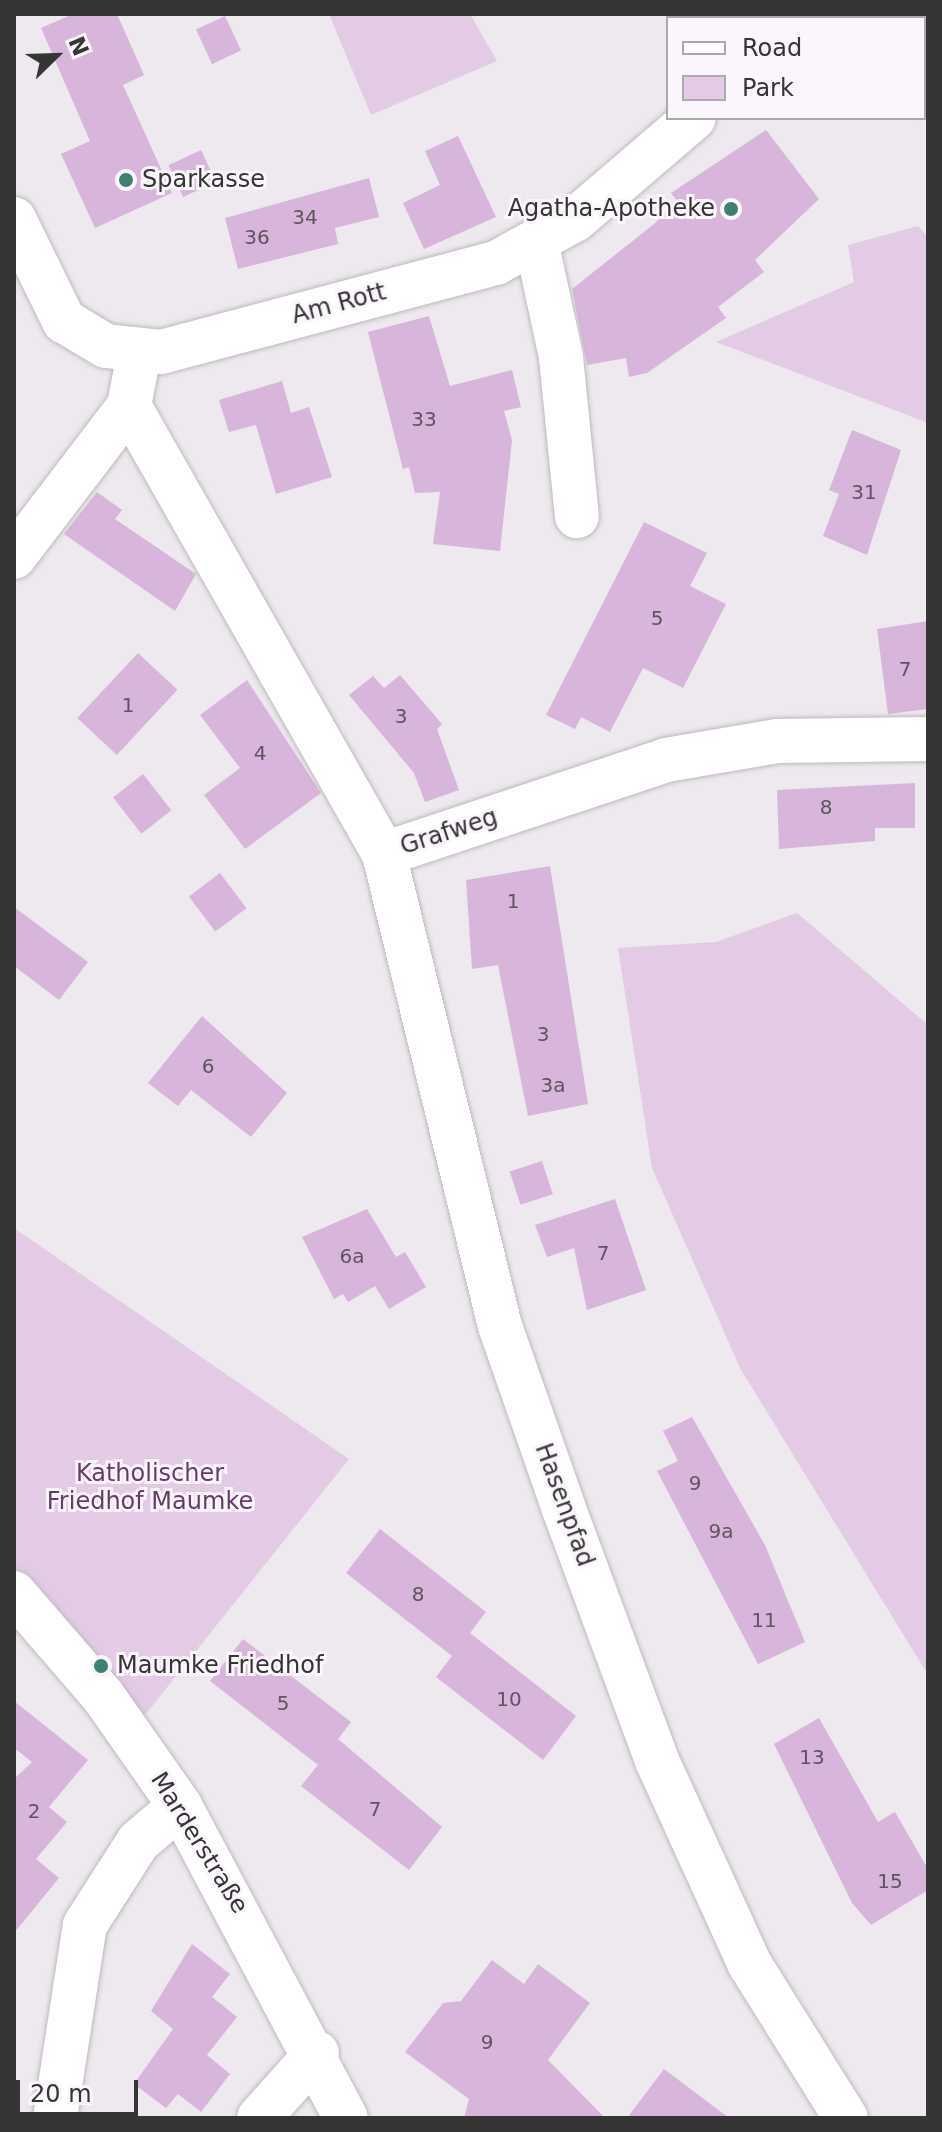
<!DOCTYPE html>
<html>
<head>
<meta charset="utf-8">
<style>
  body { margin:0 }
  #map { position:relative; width:942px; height:2132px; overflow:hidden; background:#ede9ee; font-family:"DejaVu Sans",sans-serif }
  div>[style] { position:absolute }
  .green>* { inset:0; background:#e3cbe5 }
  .building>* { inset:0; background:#d8b5db; transform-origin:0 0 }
  .roads { filter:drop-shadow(0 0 2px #bebabe) drop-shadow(0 0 2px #bebabe) }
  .minor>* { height:44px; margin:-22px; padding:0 22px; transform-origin:22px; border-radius:22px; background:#fff }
  .dots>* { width:22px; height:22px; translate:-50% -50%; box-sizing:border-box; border:4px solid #faf6fb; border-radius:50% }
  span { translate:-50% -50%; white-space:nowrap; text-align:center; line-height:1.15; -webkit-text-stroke:6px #faf6fb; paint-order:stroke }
  .number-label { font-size:20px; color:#5e555f }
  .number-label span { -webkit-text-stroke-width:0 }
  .poi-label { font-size:24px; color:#363536 }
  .left { translate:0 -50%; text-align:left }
  .right { translate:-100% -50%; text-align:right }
  .street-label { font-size:24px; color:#363536 }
  .park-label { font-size:24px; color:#673b6c }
  .frame { position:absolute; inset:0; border:16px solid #363536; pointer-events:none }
  .legend { position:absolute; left:666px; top:16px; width:260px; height:104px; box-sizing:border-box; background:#faf6fb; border:2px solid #aca9ac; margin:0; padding:10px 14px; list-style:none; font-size:24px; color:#363536 }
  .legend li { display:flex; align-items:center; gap:16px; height:40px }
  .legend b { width:40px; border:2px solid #aca9ac }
  .north { position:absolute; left:16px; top:16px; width:80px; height:80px; -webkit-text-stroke:6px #faf6fb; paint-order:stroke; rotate:67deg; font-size:22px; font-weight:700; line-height:32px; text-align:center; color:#363536 }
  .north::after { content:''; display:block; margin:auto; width:28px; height:36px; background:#363536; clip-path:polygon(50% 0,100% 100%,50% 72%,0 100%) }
  .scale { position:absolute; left:16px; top:2080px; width:122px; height:36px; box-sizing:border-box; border:4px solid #363536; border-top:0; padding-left:10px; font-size:24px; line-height:28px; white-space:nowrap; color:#363536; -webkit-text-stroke:6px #faf6fb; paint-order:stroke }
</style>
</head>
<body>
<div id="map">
  <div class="green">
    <i style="clip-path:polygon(329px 14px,470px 14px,497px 61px,371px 115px)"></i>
    <i style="clip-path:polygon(918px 226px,928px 237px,928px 423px,716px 342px,854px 282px,848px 245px)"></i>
    <i style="clip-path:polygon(797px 913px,928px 1025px,928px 1675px,740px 1368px,652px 1168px,618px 948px,716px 942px)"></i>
    <i style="clip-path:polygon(14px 1228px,349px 1459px,145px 1715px,14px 1567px)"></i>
  </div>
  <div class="building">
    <i style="clip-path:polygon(73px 14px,117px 14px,144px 75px,123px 85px,172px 193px,95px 228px,61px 154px,90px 141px,41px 28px)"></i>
    <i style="left:225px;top:16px;width:38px;height:32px;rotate:65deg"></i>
    <i style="clip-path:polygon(766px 130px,819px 199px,755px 260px,764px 272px,718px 307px,726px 318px,647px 373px,629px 377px,626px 358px,587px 365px,572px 289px,654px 224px,677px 201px,671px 193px)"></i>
    <i style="clip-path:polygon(458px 136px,496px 217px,424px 249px,403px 203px,440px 185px,425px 151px)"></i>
    <i style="left:201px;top:150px;width:35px;height:36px;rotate:65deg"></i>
    <i style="clip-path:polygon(369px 178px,379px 217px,335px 228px,338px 244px,238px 269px,225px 218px)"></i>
    <i style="clip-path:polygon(429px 316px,450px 386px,512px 370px,521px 407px,504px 411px,512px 440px,500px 551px,433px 544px,440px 492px,415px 493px,409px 467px,403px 469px,368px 332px)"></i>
    <i style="clip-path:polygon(282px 381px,291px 413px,309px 407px,332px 477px,276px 494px,256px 425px,229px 432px,219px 400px)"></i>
    <i style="clip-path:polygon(852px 430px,901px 450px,867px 555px,823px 536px,839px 494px,829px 490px)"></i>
    <i style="clip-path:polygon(97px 492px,122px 510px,115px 519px,196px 574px,175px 611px,64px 534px)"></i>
    <i style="clip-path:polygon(644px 522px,707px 553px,690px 586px,726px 604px,683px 688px,643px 668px,610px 732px,581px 717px,575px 729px,546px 715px)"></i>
    <i style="clip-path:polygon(928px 621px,928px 709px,888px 714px,877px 629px)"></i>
    <i style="left:138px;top:653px;width:54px;height:89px;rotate:43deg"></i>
    <i style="clip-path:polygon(400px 675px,442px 724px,437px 729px,459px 790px,425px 802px,414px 773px,349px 695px,373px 676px,384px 688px)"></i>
    <i style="clip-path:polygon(247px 680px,321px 793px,245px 849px,204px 795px,240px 768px,200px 715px)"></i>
    <i style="left:143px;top:774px;width:46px;height:38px;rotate:52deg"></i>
    <i style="clip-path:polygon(915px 783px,915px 828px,875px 828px,875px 841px,779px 849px,777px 790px)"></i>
    <i style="clip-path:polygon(550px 866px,588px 1104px,528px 1116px,498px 965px,472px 969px,466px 880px)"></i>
    <i style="left:220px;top:873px;width:44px;height:39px;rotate:53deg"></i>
    <i style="clip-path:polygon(14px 907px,88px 962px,59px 1000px,14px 966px)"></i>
    <i style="clip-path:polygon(202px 1016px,287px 1093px,251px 1137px,191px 1090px,178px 1106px,148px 1083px)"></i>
    <i style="left:542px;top:1161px;width:35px;height:34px;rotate:72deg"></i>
    <i style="clip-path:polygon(615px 1199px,646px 1290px,587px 1310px,574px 1248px,547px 1257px,535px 1225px)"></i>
    <i style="clip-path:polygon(367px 1209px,396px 1257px,405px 1252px,426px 1287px,389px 1309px,375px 1286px,348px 1302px,343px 1294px,334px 1299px,302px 1237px)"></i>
    <i style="clip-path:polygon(692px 1417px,765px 1545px,805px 1642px,758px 1664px,657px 1471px,678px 1461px,663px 1431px)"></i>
    <i style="clip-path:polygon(380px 1529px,486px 1612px,470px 1633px,576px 1716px,543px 1760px,436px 1677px,452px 1656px,346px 1573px)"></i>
    <i style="clip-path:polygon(243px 1639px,351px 1722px,338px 1739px,442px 1827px,409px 1870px,301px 1786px,318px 1765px,210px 1681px)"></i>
    <i style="clip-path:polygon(14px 1701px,88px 1760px,49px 1807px,67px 1822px,36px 1859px,59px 1878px,14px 1933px,14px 1779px,32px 1762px,14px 1748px)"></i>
    <i style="clip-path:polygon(819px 1718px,878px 1822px,895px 1812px,928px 1869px,928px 1890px,871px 1925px,852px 1903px,774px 1744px)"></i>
    <i style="clip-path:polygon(192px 1944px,230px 1974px,212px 1997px,237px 2017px,207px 2055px,230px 2074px,201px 2112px,178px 2094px,166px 2108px,134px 2084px,173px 2029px,151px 2011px)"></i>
    <i style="clip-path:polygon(492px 1960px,524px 1984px,538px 1964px,590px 2003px,548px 2060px,605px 2118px,464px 2118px,469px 2099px,405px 2052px,443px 2003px,461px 2001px)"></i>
    <i style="clip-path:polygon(664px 2069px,729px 2118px,627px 2118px)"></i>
  </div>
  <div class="roads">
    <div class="minor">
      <i style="left:810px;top:18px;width:6px;rotate:-45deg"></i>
      <i style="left:924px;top:93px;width:4px"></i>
      <i style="left:14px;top:219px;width:114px;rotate:63.9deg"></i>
      <i style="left:64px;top:321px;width:49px;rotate:30.8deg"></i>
      <i style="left:106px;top:346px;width:55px;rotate:6.2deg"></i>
      <i style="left:161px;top:352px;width:347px;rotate:-14.9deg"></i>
      <i style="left:496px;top:263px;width:91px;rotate:-28.8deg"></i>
      <i style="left:576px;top:219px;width:155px;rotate:-40.6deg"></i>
      <i style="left:536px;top:241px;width:119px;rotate:77.8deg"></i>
      <i style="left:561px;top:357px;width:160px;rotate:84.3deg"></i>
      <i style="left:139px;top:354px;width:53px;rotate:100.9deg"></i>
      <i style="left:129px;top:406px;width:515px;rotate:60.35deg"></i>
      <i style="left:384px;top:854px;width:486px;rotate:76.2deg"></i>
      <i style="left:500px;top:1326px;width:194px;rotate:70.7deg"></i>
      <i style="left:564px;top:1509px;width:271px;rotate:69.7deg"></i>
      <i style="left:658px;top:1763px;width:220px;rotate:65.5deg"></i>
      <i style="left:749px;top:1963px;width:183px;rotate:58deg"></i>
      <i style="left:14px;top:557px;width:190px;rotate:-52.7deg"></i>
      <i style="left:384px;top:854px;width:297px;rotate:-18.4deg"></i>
      <i style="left:666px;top:760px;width:113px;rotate:-9.7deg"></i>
      <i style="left:777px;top:741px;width:151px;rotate:-0.8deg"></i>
      <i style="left:14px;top:1593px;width:136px;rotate:49.2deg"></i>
      <i style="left:103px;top:1696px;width:134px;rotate:55deg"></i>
      <i style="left:180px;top:1806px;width:353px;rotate:62deg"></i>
      <i style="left:55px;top:2118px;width:195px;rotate:-81.2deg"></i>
      <i style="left:85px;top:1925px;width:98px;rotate:-57.4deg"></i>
      <i style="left:138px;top:1842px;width:55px;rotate:-40.6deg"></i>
      <i style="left:259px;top:2118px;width:87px;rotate:-48.3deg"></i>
    </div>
  </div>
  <div class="dots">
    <i style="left:126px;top:180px;background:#3e8172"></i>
    <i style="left:731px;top:209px;background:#3e8172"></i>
    <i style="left:101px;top:1666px;background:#3e8172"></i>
  </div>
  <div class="number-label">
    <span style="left:305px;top:217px">34</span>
    <span style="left:257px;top:237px">36</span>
    <span style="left:424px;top:419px">33</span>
    <span style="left:864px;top:492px">31</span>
    <span style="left:657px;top:618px">5</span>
    <span style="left:905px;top:669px">7</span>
    <span style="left:128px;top:705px">1</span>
    <span style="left:401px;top:716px">3</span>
    <span style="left:260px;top:753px">4</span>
    <span style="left:826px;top:807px">8</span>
    <span style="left:513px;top:901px">1</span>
    <span style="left:543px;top:1034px">3</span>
    <span style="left:208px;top:1066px">6</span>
    <span style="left:553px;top:1085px">3a</span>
    <span style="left:603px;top:1253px">7</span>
    <span style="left:352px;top:1256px">6a</span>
    <span style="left:695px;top:1483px">9</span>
    <span style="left:721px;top:1531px">9a</span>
    <span style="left:418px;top:1594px">8</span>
    <span style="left:764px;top:1620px">11</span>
    <span style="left:509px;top:1699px">10</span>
    <span style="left:283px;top:1703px">5</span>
    <span style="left:812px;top:1757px">13</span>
    <span style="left:375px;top:1809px">7</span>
    <span style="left:34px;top:1811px">2</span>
    <span style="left:890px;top:1881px">15</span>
    <span style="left:487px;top:2042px">9</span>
  </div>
  <div class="poi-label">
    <span class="left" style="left:142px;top:180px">Sparkasse</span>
    <span class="right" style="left:715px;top:209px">Agatha-Apotheke</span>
    <span class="left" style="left:117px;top:1666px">Maumke Friedhof</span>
  </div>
  <div class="street-label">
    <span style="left:339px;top:304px;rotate:-15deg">Am Rott</span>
    <span style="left:449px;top:832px;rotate:-18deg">Grafweg</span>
    <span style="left:564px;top:1505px;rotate:70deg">Hasenpfad</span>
    <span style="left:199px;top:1843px;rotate:58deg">Marderstraße</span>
  </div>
  <div class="park-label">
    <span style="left:150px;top:1488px">Katholischer<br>Friedhof Maumke</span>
  </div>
  <div class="frame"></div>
  <ul class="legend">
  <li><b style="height:10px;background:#fff"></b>Road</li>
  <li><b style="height:22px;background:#e3cbe5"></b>Park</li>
  </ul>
  <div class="north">N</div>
  <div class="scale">20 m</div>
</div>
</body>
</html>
